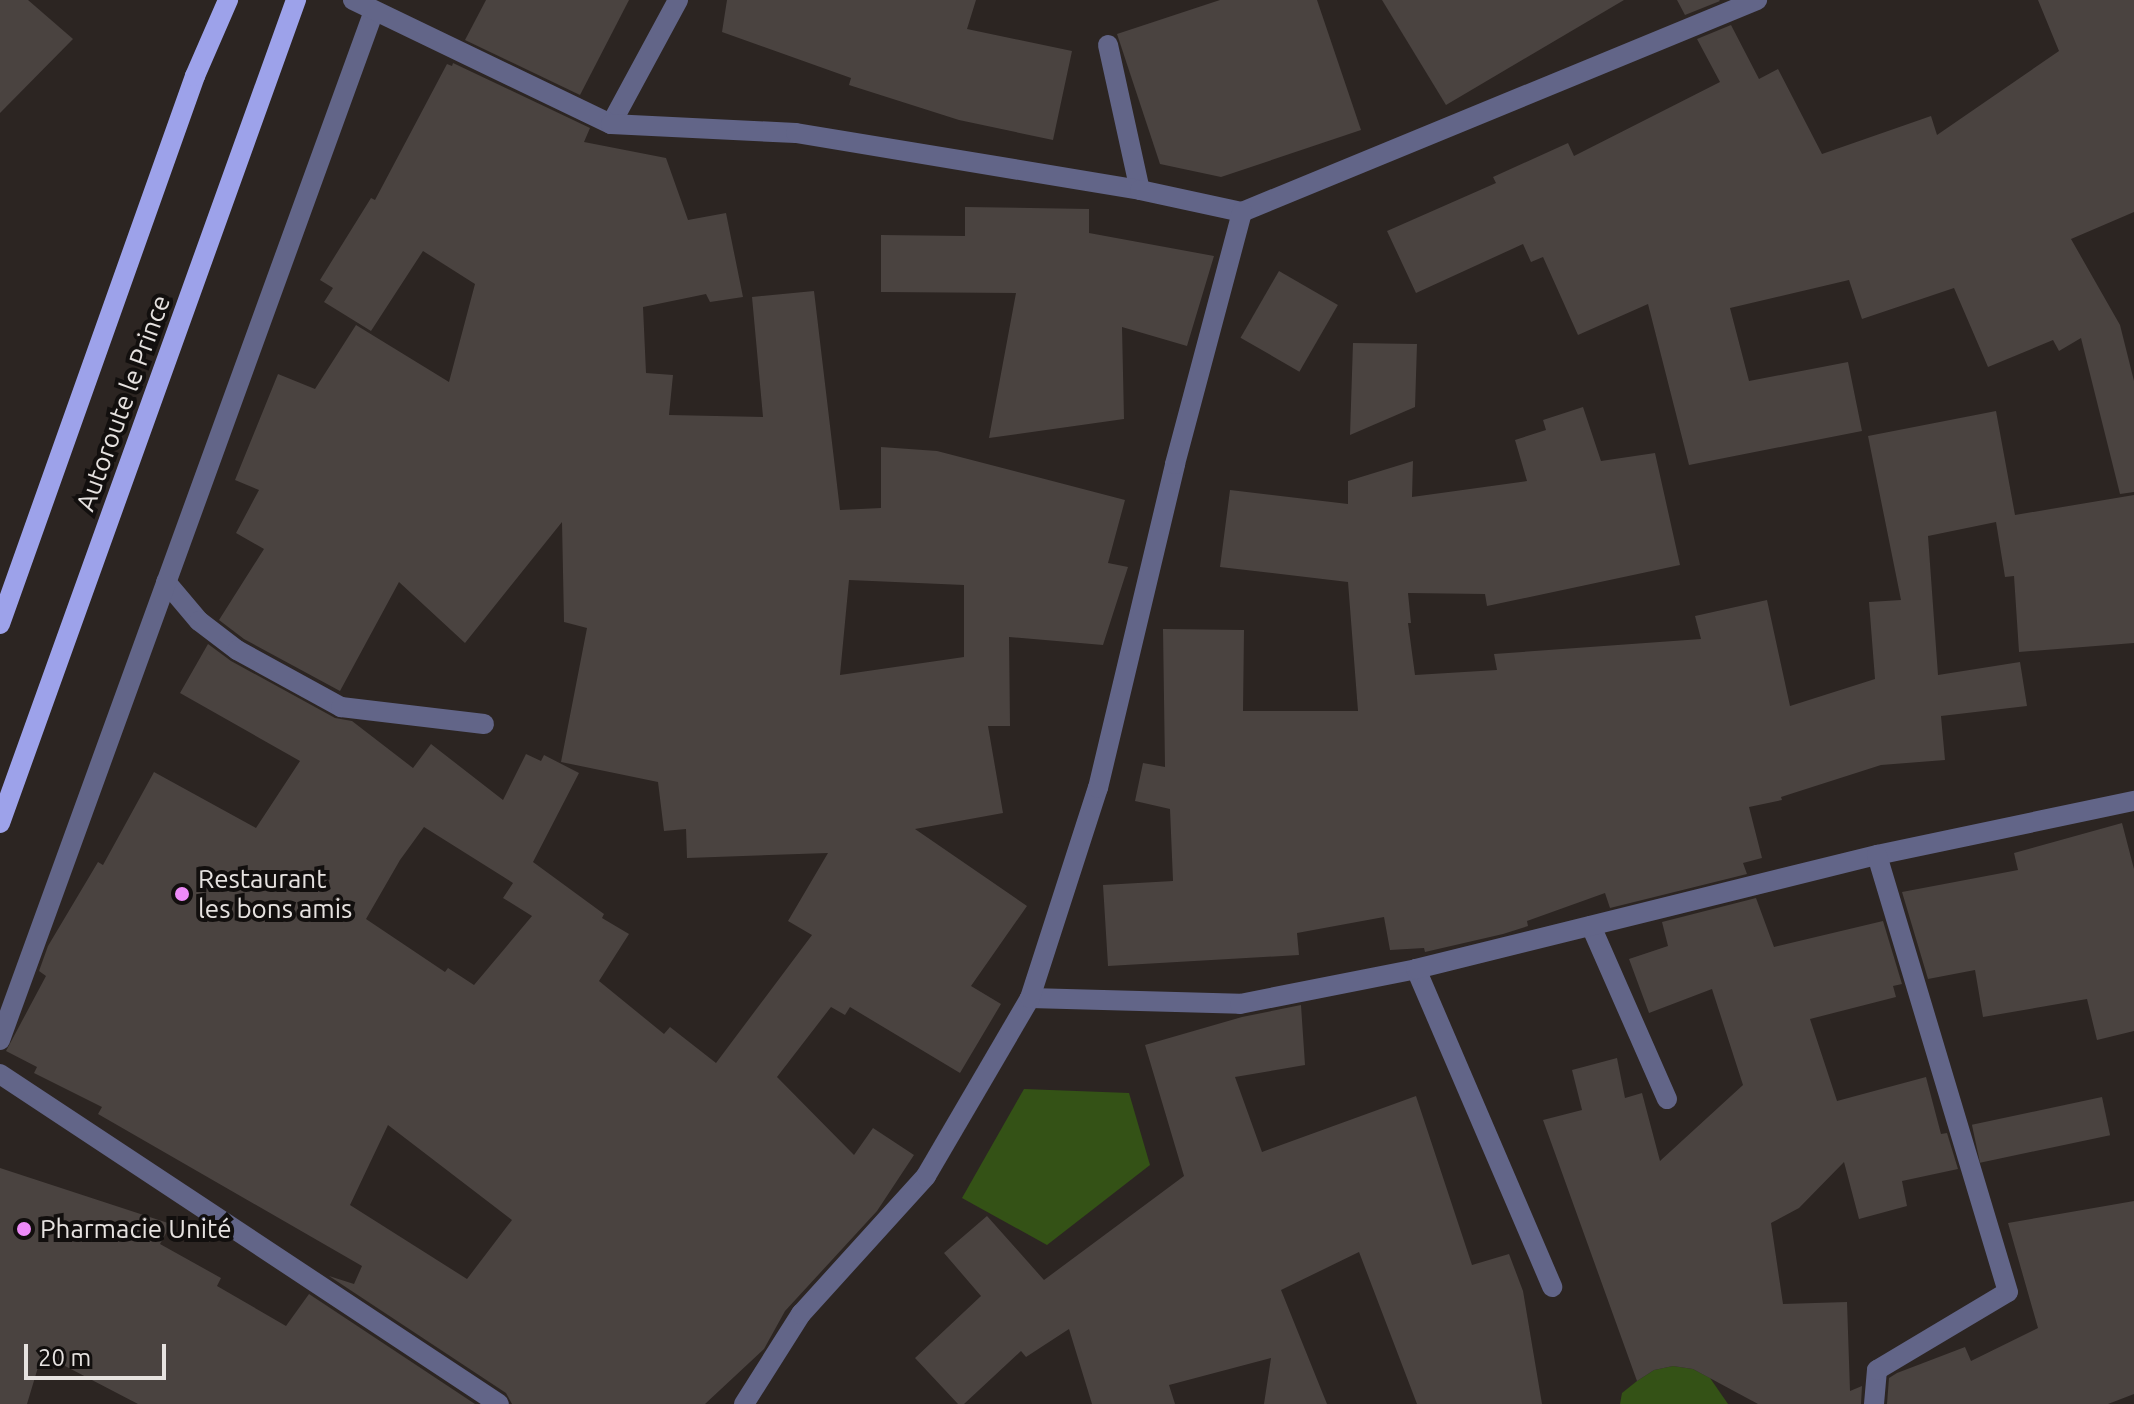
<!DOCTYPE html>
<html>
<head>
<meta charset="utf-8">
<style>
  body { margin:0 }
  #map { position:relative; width:2134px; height:1404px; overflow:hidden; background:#2c2522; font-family:Ubuntu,sans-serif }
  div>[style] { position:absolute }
  .green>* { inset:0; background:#345216 }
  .building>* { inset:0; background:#4a4340; transform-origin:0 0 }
  .lane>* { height:20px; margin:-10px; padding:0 10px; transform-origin:10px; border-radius:10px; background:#626588 }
  .street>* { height:20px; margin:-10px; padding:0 10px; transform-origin:10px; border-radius:10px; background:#626588 }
  .primary>* { height:20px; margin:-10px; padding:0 10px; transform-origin:10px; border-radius:10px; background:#9da2ea }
  .dots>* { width:22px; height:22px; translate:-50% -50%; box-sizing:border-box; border:4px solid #120f0e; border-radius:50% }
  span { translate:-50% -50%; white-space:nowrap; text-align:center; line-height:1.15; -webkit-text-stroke:8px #120f0e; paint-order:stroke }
  .street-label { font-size:26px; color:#e6e2e0 }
  .poi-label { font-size:26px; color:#e6e2e0 }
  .left { translate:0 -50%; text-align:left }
  .scale { position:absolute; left:24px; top:1344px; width:142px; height:36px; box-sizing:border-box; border:4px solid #e6e2e0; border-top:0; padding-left:10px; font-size:24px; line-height:28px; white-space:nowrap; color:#e6e2e0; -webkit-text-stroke:6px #120f0e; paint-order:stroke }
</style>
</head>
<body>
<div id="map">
  <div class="green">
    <i style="clip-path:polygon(1024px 1089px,1129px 1093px,1150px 1165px,1047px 1245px,962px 1198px)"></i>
    <i style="clip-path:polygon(1673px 1366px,1693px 1369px,1710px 1378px,1728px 1404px,1620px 1404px,1622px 1393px,1637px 1381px,1654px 1370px)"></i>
  </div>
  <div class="building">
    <i style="clip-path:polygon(0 0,28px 0,73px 39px,0 113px)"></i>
    <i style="clip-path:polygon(486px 0,629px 0,580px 95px,465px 40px)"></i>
    <i style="clip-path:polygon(727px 0,976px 0,967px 29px,1072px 51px,1053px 140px,959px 120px,849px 85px,851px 78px,722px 32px)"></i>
    <i style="clip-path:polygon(1220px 0,1317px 0,1361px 130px,1221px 177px,1160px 164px,1117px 34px)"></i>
    <i style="clip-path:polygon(1382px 0,1624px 0,1446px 105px)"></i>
    <i style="clip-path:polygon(1677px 0,1719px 0,1720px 1px,1685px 15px)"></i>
    <i style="clip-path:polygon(2038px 0,2134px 0,2134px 212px,2071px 239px,2120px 325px,2134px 381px,2134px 492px,2120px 494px,2081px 338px,2059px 351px,2053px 340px,1988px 367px,1954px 288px,1862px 319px,1849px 280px,1730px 308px,1749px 381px,1848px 362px,1862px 431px,1689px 465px,1648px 304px,1578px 335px,1543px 257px,1531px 262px,1523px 244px,1416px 293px,1387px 231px,1496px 183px,1493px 177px,1568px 143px,1574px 156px,1720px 82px,1697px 39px,1731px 25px,1759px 79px,1778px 69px,1822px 154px,1931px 116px,1937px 135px,2059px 51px)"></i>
    <i style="clip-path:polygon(evenodd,453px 63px,590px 128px,584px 142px,666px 158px,688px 220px,726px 213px,743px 297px,710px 302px,706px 294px,643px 307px,646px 373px,673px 375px,669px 415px,763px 417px,752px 297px,814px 291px,840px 510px,881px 508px,881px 447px,937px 451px,1125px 500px,1108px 563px,1128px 567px,1103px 645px,1009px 637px,1010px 726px,988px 726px,1003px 813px,915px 829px,1027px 906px,971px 986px,1001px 1004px,960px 1073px,850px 1007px,845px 1015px,831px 1007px,777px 1077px,854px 1155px,873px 1128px,914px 1155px,877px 1211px,785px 1311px,764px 1349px,705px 1404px,512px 1404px,506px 1393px,329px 1276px,354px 1284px,362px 1266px,98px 1114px,102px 1107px,34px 1073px,37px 1067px,6px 1051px,46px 976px,39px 971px,48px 946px,98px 862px,103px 865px,154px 772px,256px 828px,300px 761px,180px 693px,208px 644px,231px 661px,335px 718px,352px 721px,413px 768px,431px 744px,503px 800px,526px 754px,541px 761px,544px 755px,579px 773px,533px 862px,604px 914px,602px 918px,629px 934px,599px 981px,664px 1034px,670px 1027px,716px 1063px,812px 935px,788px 921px,828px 853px,687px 858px,686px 829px,664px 831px,658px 782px,561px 762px,587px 628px,564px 622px,562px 522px,465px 643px,399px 582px,340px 691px,244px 639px,219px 620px,264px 549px,236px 533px,259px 490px,235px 480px,278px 374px,315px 389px,356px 325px,449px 382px,475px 284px,423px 251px,371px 331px,324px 302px,333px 288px,320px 280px,371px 198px,375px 200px,447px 64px,452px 66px,453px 63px,849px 580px,964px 585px,964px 657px,840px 675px,849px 580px,453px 63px,424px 827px,513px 883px,503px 898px,532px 916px,474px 985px,448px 968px,445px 972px,366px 919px,400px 860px,424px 827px,453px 63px,388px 1125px,512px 1220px,467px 1279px,350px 1205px,388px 1125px)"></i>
    <i style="clip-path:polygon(965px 207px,1089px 209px,1089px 233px,1214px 256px,1187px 346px,1122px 327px,1124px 419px,989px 438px,1016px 293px,881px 292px,881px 235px,965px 236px)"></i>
    <i style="left:1279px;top:271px;width:68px;height:77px;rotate:30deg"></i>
    <i style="clip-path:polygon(1353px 343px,1417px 344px,1415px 407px,1350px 435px)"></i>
    <i style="clip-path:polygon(1583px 407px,1601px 461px,1655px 453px,1680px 565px,1487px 606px,1485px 594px,1408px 593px,1411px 623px,1408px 623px,1415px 675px,1497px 670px,1494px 654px,1701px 639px,1695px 616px,1767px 600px,1790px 706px,1875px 679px,1869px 602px,1901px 600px,1868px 436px,1996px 411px,2015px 515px,2134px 495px,2134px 643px,2019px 652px,2014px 576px,2005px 577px,1996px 522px,1928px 536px,1938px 675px,2020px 662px,2027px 706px,1941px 716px,1945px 760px,1881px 765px,1781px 797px,1782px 800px,1749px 807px,1762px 858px,1743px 863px,1747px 874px,1610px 908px,1605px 893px,1527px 921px,1528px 926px,1503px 934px,1425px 952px,1424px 948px,1390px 950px,1384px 917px,1297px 933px,1299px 955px,1108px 966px,1103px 885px,1173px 881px,1170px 809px,1135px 801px,1143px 763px,1165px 767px,1163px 629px,1244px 630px,1243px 711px,1358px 711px,1348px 582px,1220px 567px,1230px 490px,1348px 504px,1348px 481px,1413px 461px,1412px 497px,1527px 481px,1515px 440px,1546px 430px,1543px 420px)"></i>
    <i style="clip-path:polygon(2122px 823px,2134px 869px,2134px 1031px,2097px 1040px,2087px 999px,1983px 1017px,1975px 970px,1928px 979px,1902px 892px,2018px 870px,2014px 853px)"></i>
    <i style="clip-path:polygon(1756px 898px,1774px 947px,1883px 921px,1902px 984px,1893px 986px,1896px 997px,1810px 1019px,1837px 1101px,1926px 1077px,1941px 1134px,1947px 1133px,1958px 1169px,1902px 1181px,1907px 1206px,1859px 1219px,1844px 1162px,1799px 1208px,1771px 1223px,1783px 1304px,1847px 1302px,1850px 1391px,1862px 1386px,1861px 1404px,1758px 1404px,1693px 1369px,1673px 1366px,1654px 1370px,1637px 1381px,1543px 1120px,1582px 1110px,1572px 1070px,1617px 1058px,1625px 1098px,1642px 1093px,1660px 1161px,1743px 1085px,1712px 989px,1649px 1013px,1629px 959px,1668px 946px,1662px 922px)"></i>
    <i style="clip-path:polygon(1301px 1005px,1305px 1065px,1235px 1077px,1262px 1152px,1416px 1096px,1472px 1265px,1509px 1254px,1523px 1291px,1542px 1404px,1417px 1404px,1359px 1252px,1281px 1290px,1327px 1404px,1264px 1404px,1271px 1358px,1169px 1385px,1175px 1404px,1092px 1404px,1069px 1329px,1026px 1357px,1021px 1351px,964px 1404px,958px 1404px,915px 1358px,981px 1296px,944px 1253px,987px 1216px,1044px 1280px,1184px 1176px,1145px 1045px,1242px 1017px)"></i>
    <i style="left:2102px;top:1097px;width:39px;height:133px;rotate:78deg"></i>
    <i style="clip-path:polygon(0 1168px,171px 1224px,160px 1244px,221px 1278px,217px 1286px,286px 1326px,309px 1294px,475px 1404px,138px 1404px,42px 1354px,27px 1404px,0 1404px)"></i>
    <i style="clip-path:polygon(2134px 1201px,2134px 1394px,2108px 1404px,1887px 1404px,1889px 1378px,1897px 1373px,1965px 1347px,1971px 1361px,2038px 1328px,2008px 1223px)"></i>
  </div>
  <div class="lane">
    <i style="left:1108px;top:45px;width:148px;rotate:77.6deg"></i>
    <i style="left:611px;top:124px;width:141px;rotate:-61.6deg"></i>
    <i style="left:166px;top:582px;width:51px;rotate:49.8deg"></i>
    <i style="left:199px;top:621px;width:48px;rotate:37.3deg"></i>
    <i style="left:237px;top:650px;width:119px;rotate:28.7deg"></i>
    <i style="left:341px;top:707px;width:144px;rotate:6.8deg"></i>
    <i style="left:1591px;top:926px;width:189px;rotate:66.3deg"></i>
    <i style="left:1416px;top:969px;width:346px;rotate:66.8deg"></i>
    <i style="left:0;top:1040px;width:1095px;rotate:-70.03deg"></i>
  </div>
  <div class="street">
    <i style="left:353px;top:0;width:286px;rotate:25.7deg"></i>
    <i style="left:611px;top:124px;width:185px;rotate:2.8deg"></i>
    <i style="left:796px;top:133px;width:349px;rotate:9.4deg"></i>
    <i style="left:1140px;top:190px;width:104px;rotate:12.2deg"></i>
    <i style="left:1242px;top:212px;width:557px;rotate:-22.37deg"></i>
    <i style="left:1030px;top:998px;width:210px;rotate:1.6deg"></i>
    <i style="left:1240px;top:1004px;width:179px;rotate:-11.2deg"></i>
    <i style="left:1416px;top:969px;width:475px;rotate:-13.9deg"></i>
    <i style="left:1877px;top:855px;width:263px;rotate:-11.9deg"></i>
    <i style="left:0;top:1074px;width:598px;rotate:33.48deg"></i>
    <i style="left:744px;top:1404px;width:107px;rotate:-57.7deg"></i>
    <i style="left:801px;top:1314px;width:186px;rotate:-47.8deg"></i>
    <i style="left:926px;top:1176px;width:206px;rotate:-59.7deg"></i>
    <i style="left:1030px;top:998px;width:221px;rotate:-72.1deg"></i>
    <i style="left:1098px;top:788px;width:333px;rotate:-76.6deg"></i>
    <i style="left:1175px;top:464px;width:261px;rotate:-75.1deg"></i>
    <i style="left:1874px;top:1404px;width:34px;rotate:-85deg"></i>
    <i style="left:1877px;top:1370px;width:152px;rotate:-30.8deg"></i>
    <i style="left:2008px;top:1292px;width:456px;rotate:-106.7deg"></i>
  </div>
  <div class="primary">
    <i style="left:0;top:624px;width:582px;rotate:-70.41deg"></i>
    <i style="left:195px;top:76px;width:83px;rotate:-66.5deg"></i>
    <i style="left:0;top:823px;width:875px;rotate:-70.22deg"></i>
  </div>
  <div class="dots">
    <i style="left:182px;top:894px;background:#ee8bf8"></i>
    <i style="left:24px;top:1229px;background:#ee8bf8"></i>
  </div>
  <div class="street-label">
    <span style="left:123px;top:403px;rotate:-70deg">Autoroute le Prince</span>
  </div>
  <div class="poi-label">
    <span class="left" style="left:198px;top:894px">Restaurant<br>les bons amis</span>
    <span class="left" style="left:40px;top:1229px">Pharmacie Unité</span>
  </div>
  <div class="scale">20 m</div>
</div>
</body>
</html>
